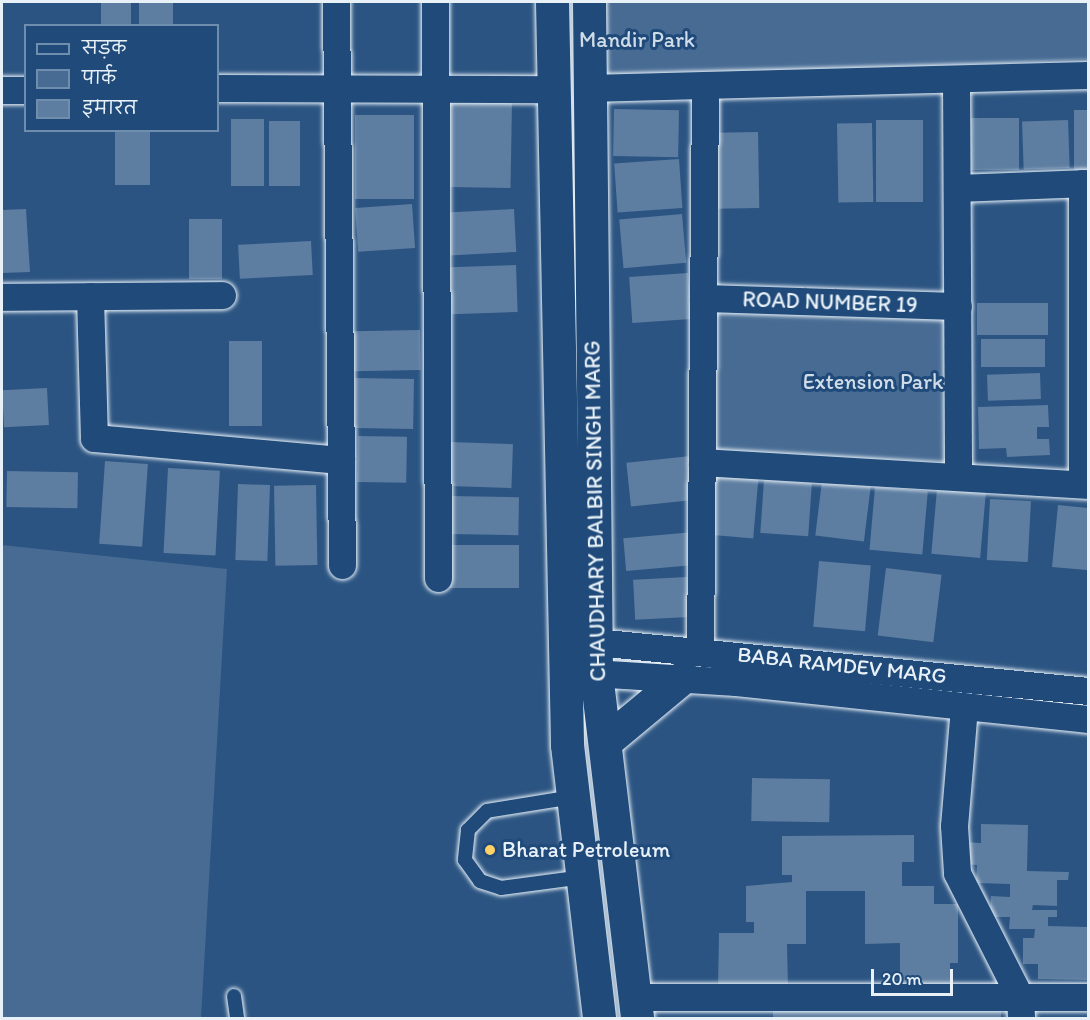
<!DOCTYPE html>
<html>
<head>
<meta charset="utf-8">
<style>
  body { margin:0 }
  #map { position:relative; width:1090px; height:1020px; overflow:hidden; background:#2b5482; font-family:Itim,"Playpen Sans Deva",sans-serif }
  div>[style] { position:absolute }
  .green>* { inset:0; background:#476b93; transform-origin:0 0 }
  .building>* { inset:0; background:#5d7da1; transform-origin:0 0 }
  .roads { filter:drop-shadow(0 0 2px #e8f1f8) drop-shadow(0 0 2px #e8f1f8) }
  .lane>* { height:14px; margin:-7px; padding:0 7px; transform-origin:7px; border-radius:7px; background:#1f4a7a }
  .street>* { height:27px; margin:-13.5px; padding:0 13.5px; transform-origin:13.5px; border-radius:13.5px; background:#1f4a7a }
  .secondary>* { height:33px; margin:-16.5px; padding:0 16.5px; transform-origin:16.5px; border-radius:16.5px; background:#1f4a7a }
  .dots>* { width:16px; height:16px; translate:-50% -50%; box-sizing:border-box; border:3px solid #1f4a7a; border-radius:50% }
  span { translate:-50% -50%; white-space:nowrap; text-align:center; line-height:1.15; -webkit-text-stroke:6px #1f4a7a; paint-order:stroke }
  .park-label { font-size:22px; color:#d0dde9 }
  .street-label { font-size:22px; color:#e8f1f8 }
  .poi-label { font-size:22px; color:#e8f1f8 }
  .left { translate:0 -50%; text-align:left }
  .frame { position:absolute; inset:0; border:3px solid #e8f1f8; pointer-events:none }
  .legend { position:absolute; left:24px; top:24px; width:195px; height:108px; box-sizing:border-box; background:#1f4a7a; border:2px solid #6f8dac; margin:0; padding:8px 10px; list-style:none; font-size:18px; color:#e8f1f8 }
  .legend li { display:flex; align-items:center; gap:12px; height:30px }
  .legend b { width:30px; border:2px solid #6f8dac }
  .scale { position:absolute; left:871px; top:969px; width:82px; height:27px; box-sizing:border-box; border:3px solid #e8f1f8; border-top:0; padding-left:8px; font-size:18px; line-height:21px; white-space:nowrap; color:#e8f1f8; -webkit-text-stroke:4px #1f4a7a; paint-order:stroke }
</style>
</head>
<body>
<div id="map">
  <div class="green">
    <i style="clip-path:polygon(598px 2px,1088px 2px,1088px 59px,598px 81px)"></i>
    <i style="left:703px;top:298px;width:255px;height:155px;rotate:2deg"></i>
    <i style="clip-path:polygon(2px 545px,227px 569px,201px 1018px,2px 1018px)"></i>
  </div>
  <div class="building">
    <i style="left:101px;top:2px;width:30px;height:24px"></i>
    <i style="left:139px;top:2px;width:34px;height:24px"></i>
    <i style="left:450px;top:102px;width:62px;height:85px;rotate:1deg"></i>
    <i style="left:614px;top:109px;width:65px;height:47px;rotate:1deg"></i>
    <i style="left:1088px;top:110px;width:61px;height:14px;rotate:90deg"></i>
    <i style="left:355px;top:115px;width:59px;height:84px"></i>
    <i style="left:1019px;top:118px;width:52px;height:48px;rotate:90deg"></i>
    <i style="left:231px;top:119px;width:33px;height:67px"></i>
    <i style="left:876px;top:120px;width:47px;height:82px"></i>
    <i style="left:1068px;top:120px;width:48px;height:46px;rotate:88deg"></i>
    <i style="left:269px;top:121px;width:31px;height:65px"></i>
    <i style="left:872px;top:123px;width:79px;height:35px;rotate:89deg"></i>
    <i style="left:115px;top:130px;width:35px;height:55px"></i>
    <i style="left:758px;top:132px;width:76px;height:42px;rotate:89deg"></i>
    <i style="left:679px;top:159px;width:49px;height:65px;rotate:86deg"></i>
    <i style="left:412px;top:204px;width:44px;height:57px;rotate:86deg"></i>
    <i style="clip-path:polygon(26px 209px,30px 272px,2px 273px,2px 210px)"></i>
    <i style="left:514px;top:209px;width:43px;height:67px;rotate:87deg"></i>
    <i style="left:682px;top:214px;width:49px;height:63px;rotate:85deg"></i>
    <i style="left:189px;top:219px;width:33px;height:60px"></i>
    <i style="left:311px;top:241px;width:34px;height:73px;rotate:87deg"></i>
    <i style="left:516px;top:265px;width:47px;height:66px;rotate:88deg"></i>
    <i style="left:688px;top:273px;width:46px;height:59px;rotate:86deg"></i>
    <i style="left:1048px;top:303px;width:32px;height:71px;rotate:90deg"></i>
    <i style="left:420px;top:330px;width:40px;height:67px;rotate:89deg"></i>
    <i style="left:981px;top:339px;width:64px;height:28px"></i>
    <i style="left:229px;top:341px;width:33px;height:85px"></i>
    <i style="left:1040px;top:373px;width:26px;height:53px;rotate:88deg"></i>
    <i style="left:355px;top:378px;width:59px;height:50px;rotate:1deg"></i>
    <i style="left:47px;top:388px;width:37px;height:45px;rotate:87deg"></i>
    <i style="clip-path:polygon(1048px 405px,1049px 427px,1037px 427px,1037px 439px,1049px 439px,1050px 455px,1007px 457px,1006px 448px,979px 449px,978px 407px)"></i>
    <i style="left:358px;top:436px;width:49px;height:46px;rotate:1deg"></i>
    <i style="left:450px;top:442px;width:63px;height:44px;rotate:2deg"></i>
    <i style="left:691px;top:456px;width:44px;height:65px;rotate:84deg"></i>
    <i style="left:105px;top:461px;width:43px;height:83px;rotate:4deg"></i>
    <i style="left:168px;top:468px;width:52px;height:85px;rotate:3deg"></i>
    <i style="left:716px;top:470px;width:43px;height:65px;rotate:5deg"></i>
    <i style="left:7px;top:471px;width:71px;height:36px;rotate:1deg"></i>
    <i style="left:764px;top:480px;width:48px;height:53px;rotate:4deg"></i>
    <i style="left:822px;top:481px;width:49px;height:55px;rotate:7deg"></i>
    <i style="left:238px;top:484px;width:32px;height:76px;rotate:2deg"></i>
    <i style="left:316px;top:485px;width:80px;height:42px;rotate:89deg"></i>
    <i style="left:875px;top:487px;width:53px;height:63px;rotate:5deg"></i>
    <i style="left:937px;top:489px;width:49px;height:65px;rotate:5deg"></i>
    <i style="left:448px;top:496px;width:71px;height:38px;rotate:1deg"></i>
    <i style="left:990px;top:499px;width:41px;height:61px;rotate:3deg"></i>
    <i style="clip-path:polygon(1058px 505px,1088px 508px,1087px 570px,1052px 567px)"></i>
    <i style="left:694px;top:532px;width:33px;height:71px;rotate:85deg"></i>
    <i style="left:449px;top:545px;width:70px;height:43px"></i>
    <i style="left:819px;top:561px;width:52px;height:66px;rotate:5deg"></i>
    <i style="left:886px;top:568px;width:56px;height:68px;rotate:7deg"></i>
    <i style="left:687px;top:577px;width:40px;height:54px;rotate:87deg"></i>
    <i style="left:752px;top:778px;width:78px;height:43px;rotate:1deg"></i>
    <i style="clip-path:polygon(981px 824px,1028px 825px,1027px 871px,1069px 872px,1068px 880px,1057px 880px,1057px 906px,1033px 905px,1032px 910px,1057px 910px,1057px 917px,1048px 917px,1048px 926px,1088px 927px,1088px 980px,1038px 979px,1038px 964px,1023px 964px,1023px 938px,1034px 938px,1035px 929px,1009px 929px,1010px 917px,990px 917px,991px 896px,1010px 897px,1010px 884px,976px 883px,977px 865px,962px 864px,963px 842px,981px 843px)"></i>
    <i style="clip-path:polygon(914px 835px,914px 862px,902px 862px,902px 886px,934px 886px,934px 904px,958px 904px,958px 963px,950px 963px,950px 988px,900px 988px,900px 943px,865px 944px,865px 891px,806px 891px,806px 944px,787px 944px,788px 988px,718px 988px,719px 933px,754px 933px,754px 922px,746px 922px,746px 886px,792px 882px,792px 875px,782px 875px,782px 836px)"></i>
    <i style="left:1001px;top:1005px;width:13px;height:228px;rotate:90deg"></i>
  </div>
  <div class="roads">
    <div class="lane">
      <i style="left:573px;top:797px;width:87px;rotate:170.8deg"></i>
      <i style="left:487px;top:811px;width:27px;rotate:135deg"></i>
      <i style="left:468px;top:830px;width:30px;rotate:96deg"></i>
      <i style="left:465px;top:860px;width:26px;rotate:54deg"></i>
      <i style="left:480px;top:881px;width:22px;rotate:18deg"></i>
      <i style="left:501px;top:888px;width:83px;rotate:-7.6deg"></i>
      <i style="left:234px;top:996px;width:22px;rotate:82deg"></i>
    </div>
    <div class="street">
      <i style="left:336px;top:2px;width:563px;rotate:89.39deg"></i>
      <i style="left:435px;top:2px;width:576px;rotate:89.7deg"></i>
      <i style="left:956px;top:79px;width:398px;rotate:89.7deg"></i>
      <i style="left:218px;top:88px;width:333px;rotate:0.2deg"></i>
      <i style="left:588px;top:88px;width:500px;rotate:-1.49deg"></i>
      <i style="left:2px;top:90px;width:24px"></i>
      <i style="left:1082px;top:183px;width:301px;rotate:90deg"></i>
      <i style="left:957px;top:188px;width:131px;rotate:-2.2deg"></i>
      <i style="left:90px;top:296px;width:142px;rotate:88.4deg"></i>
      <i style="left:94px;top:438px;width:248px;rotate:5.1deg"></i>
      <i style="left:2px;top:297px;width:220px;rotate:-0.5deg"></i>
      <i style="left:703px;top:298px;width:255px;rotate:1.8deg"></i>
      <i style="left:702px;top:462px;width:387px;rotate:3.4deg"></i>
      <i style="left:576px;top:640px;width:515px;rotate:5.69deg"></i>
      <i style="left:700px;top:652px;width:567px;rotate:-89.49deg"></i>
      <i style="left:576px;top:672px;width:160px;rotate:3.6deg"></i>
      <i style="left:736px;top:682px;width:354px;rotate:6deg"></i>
      <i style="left:964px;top:707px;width:119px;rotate:94.8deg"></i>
      <i style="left:954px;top:826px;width:47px;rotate:86.3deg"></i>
      <i style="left:957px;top:873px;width:139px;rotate:63.1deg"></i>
      <i style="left:1020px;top:997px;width:21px;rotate:87deg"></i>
      <i style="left:635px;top:997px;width:453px"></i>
    </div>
    <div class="secondary">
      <i style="left:552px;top:2px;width:743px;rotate:88.84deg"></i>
      <i style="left:567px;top:745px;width:275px;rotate:83.3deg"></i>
      <i style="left:589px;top:2px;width:671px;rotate:89.4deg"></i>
      <i style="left:596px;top:673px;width:347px;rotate:83.2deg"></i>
      <i style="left:606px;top:741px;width:100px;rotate:-39.7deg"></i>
    </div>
  </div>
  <div class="dots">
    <i style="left:490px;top:850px;background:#ffd166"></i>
  </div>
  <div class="park-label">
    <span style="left:637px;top:40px">Mandir Park</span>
    <span style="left:873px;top:382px">Extension Park</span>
  </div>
  <div class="street-label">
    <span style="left:830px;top:302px;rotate:2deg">ROAD NUMBER 19</span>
    <span style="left:595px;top:511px;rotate:-91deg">CHAUDHARY BALBIR SINGH MARG</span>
    <span style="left:842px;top:665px;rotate:6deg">BABA RAMDEV MARG</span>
  </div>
  <div class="poi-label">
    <span class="left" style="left:502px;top:850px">Bharat Petroleum</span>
  </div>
  <div class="frame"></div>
  <ul class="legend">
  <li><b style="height:8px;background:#1f4a7a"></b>सड़क</li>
  <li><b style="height:16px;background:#476b93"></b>पार्क</li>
  <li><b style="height:16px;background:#5d7da1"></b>इमारत</li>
  </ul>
  <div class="scale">20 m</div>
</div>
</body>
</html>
